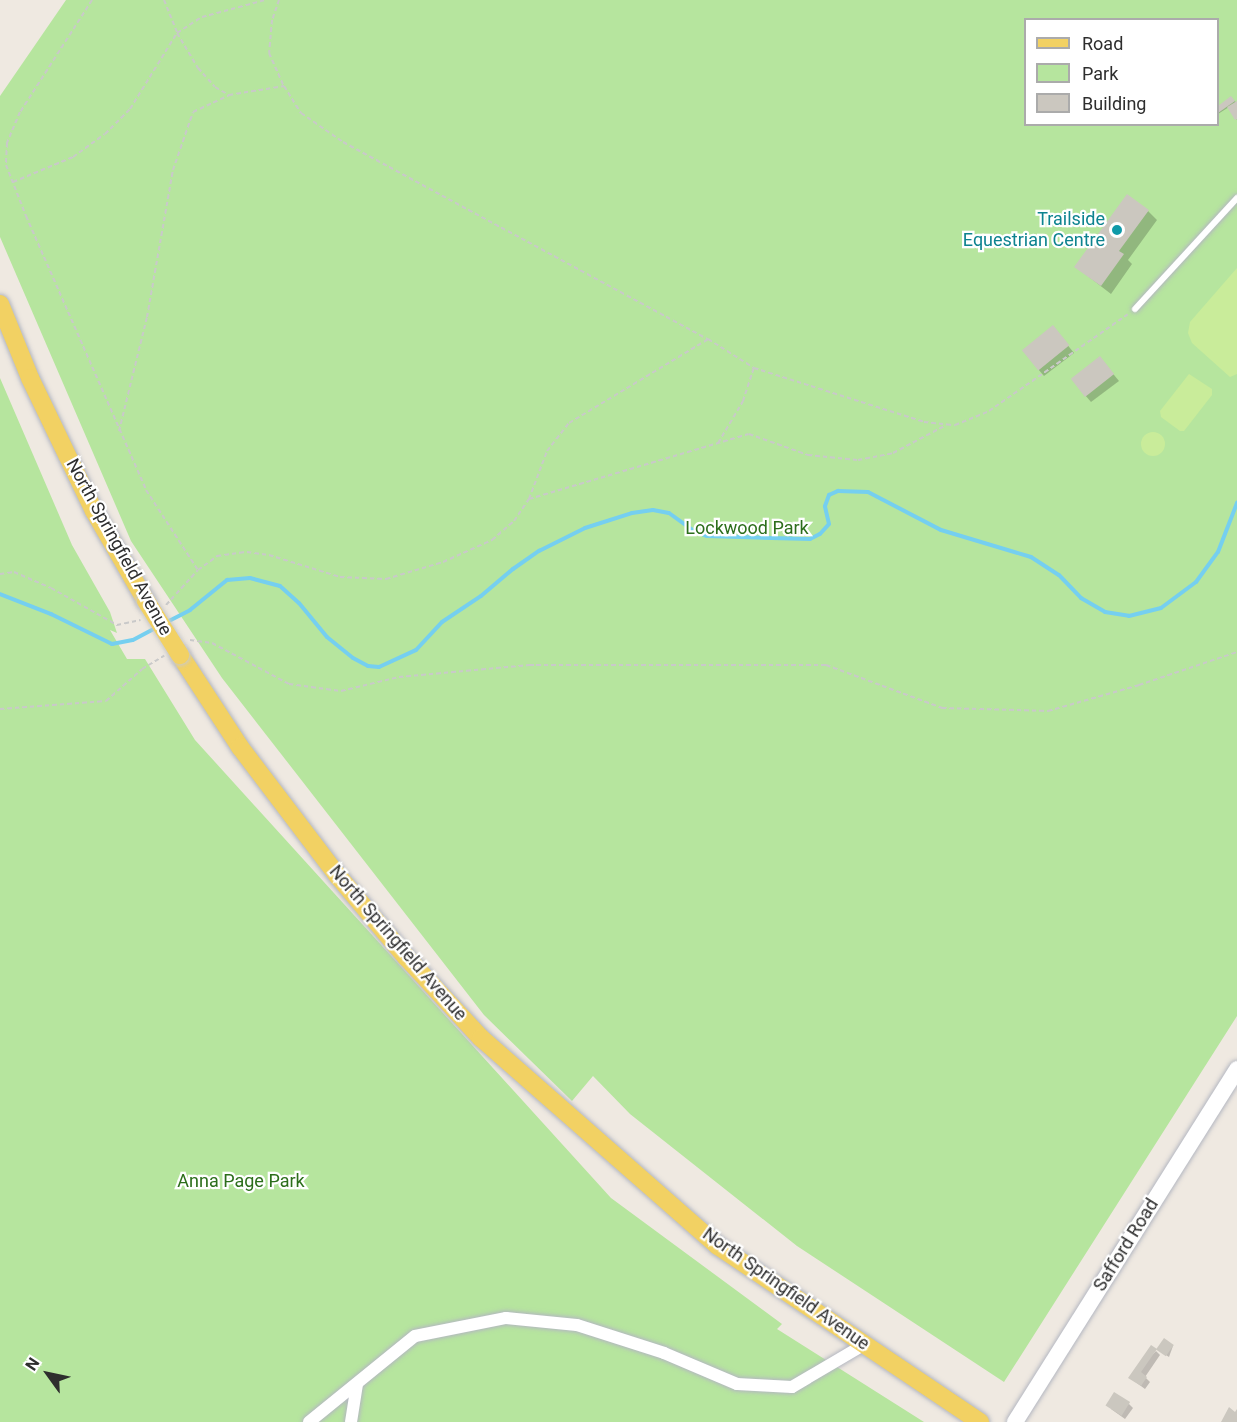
<!DOCTYPE html>
<html>
<head>
<meta charset="utf-8">
<style>
  body { margin:0 }
  #map { position:relative; width:1237px; height:1422px; overflow:hidden; background:#efe9e1; font-family:Roboto,sans-serif }
  div>[style] { position:absolute }
  .green>* { inset:0; background:#b6e59e }
  .pitch>* { inset:0; background:#c9ec9a }
  .round { border-radius:50% }
  .shadow>* { inset:0; background:#0003 }
  .stream>* { height:4px; margin:-2px; padding:0 2px; transform-origin:2px; border-radius:2px; background:#75cff0 }
  .building>* { inset:0; background:#cbc7bf; transform-origin:0 0 }
  .path>* { height:2px; margin-top:-1px; transform-origin:0; background:repeating-linear-gradient(90deg,#c9c9c9 0 4.5px,transparent 0 7.5px) }
  .roads { filter:drop-shadow(0 0 2px #b4b7c1) drop-shadow(0 0 2px #b4b7c1) }
  .lane>* { height:6px; margin:-3px; padding:0 3px; transform-origin:3px; border-radius:3px; background:#fff }
  .street>* { height:12px; margin:-6px; padding:0 6px; transform-origin:6px; border-radius:6px; background:#fff }
  .secondary>* { height:16px; margin:-8px; padding:0 8px; transform-origin:8px; border-radius:8px; background:#fff }
  .primary>* { height:18px; margin:-9px; padding:0 9px; transform-origin:9px; border-radius:9px; background:#f2d163 }
  .bridges { filter:drop-shadow(0 0 2px #c9c9c9) drop-shadow(0 0 2px #c9c9c9) }
  .primary-bridge>* { height:18px; margin:-9px; padding:0 9px; transform-origin:9px; border-radius:9px; background:#f2d163 }
  .dots>* { width:16px; height:16px; translate:-50% -50%; box-sizing:border-box; border:3px solid #fff; border-radius:50% }
  span { translate:-50% -50%; white-space:nowrap; text-align:center; line-height:1.15; -webkit-text-stroke:4.5px #fff; paint-order:stroke }
  .culture-label { font-size:18px; color:#0d838f }
  .right { translate:-100% -50%; text-align:right }
  .park-label { font-size:18px; color:#2c6e1b }
  .street-label { font-size:18px; color:#2e2e2e }
  .legend { position:absolute; left:1024px; top:18px; width:195px; height:108px; box-sizing:border-box; background:#fff; border:2px solid #ababab; margin:0; padding:8px 10px; list-style:none; font-size:18px; color:#2e2e2e }
  .legend li { display:flex; align-items:center; gap:12px; height:30px }
  .legend b { width:30px; border:2px solid #ababab }
  .north { position:absolute; left:18px; top:1344px; width:60px; height:60px; -webkit-text-stroke:4px #fff; paint-order:stroke; rotate:303deg; font-size:16px; font-weight:700; line-height:24px; text-align:center; color:#2e2e2e }
  .north::after { content:''; display:block; margin:auto; width:21px; height:27px; background:#2e2e2e; clip-path:polygon(50% 0,100% 100%,50% 72%,0 100%) }
</style>
</head>
<body>
<div id="map">
  <div class="green">
    <i style="clip-path:polygon(evenodd,66px 0,1237px 0,1237px 1016px,1004px 1382px,797px 1246px,630px 1114px,593px 1076px,572px 1101px,484px 1015px,222px 678px,131px 541px,0 237px,0 96px,66px 0,1026px 20px,1218px 20px,1218px 124px,1026px 124px,1026px 20px)"></i>
    <i style="clip-path:polygon(0 378px,72px 545px,110px 612px,117px 633px,110px 630px,127px 659px,145px 659px,195px 740px,611px 1198px,782px 1324px,777px 1329px,924px 1422px,0 1422px)"></i>
  </div>
  <div class="pitch">
    <i style="clip-path:polygon(1237px 268px,1237px 374px,1230px 377px,1192px 343px,1188px 333px,1190px 322px)"></i>
    <i style="clip-path:polygon(1189px 374px,1212px 389px,1212px 395px,1184px 431px,1180px 431px,1161px 417px,1160px 411px)"></i>
    <i class="round" style="left:1141px;top:432px;width:24px;height:24px"></i>
  </div>
  <div class="shadow">
    <i style="clip-path:polygon(1231px 98px,1237px 103px,1237px 120px,1229px 107px,1218px 114px,1218px 108px)"></i>
    <i style="clip-path:polygon(1148px 211px,1157px 220px,1128px 260px,1132px 264px,1111px 294px,1076px 267px)"></i>
    <i style="clip-path:polygon(1053px 327px,1074px 353px,1044px 376px,1038px 369px)"></i>
    <i style="clip-path:polygon(1100px 358px,1119px 381px,1091px 402px,1085px 395px)"></i>
    <i style="clip-path:polygon(1173px 1346px,1169px 1357px,1158px 1350px)"></i>
    <i style="clip-path:polygon(1156px 1351px,1160px 1355px,1145px 1377px,1150px 1382px,1145px 1389px,1130px 1378px)"></i>
    <i style="clip-path:polygon(1129px 1404px,1133px 1408px,1125px 1419px,1111px 1409px)"></i>
  </div>
  <div class="stream">
    <i style="left:0;top:594px;width:55px;rotate:21.4deg"></i>
    <i style="left:51px;top:614px;width:68px;rotate:26.2deg"></i>
    <i style="left:112px;top:644px;width:21px;rotate:-11deg"></i>
    <i style="left:133px;top:640px;width:26px;rotate:-28deg"></i>
    <i style="left:165px;top:623px;width:28px;rotate:-27deg"></i>
    <i style="left:190px;top:610px;width:48px;rotate:-39deg"></i>
    <i style="left:227px;top:580px;width:23px;rotate:-5deg"></i>
    <i style="left:250px;top:578px;width:31px;rotate:15deg"></i>
    <i style="left:280px;top:586px;width:25px;rotate:42deg"></i>
    <i style="left:299px;top:603px;width:44px;rotate:50.5deg"></i>
    <i style="left:327px;top:637px;width:33px;rotate:39deg"></i>
    <i style="left:353px;top:658px;width:17px;rotate:28deg"></i>
    <i style="left:368px;top:666px;width:11px;rotate:5deg"></i>
    <i style="left:379px;top:667px;width:41px;rotate:-24.7deg"></i>
    <i style="left:416px;top:650px;width:38px;rotate:-47deg"></i>
    <i style="left:442px;top:622px;width:47px;rotate:-33.7deg"></i>
    <i style="left:481px;top:596px;width:42px;rotate:-40.2deg"></i>
    <i style="left:513px;top:569px;width:32px;rotate:-35deg"></i>
    <i style="left:539px;top:551px;width:51px;rotate:-26.6deg"></i>
    <i style="left:585px;top:528px;width:49px;rotate:-17.7deg"></i>
    <i style="left:632px;top:513px;width:21px;rotate:-8deg"></i>
    <i style="left:653px;top:510px;width:16px;rotate:11deg"></i>
    <i style="left:669px;top:513px;width:31px;rotate:36deg"></i>
    <i style="left:694px;top:531px;width:14px;rotate:21deg"></i>
    <i style="left:707px;top:536px;width:103px;rotate:1.7deg"></i>
    <i style="left:810px;top:539px;width:11px;rotate:-27deg"></i>
    <i style="left:820px;top:534px;width:13px;rotate:-48deg"></i>
    <i style="left:829px;top:524px;width:18px;rotate:-103deg"></i>
    <i style="left:825px;top:506px;width:12px;rotate:-70deg"></i>
    <i style="left:829px;top:495px;width:10px;rotate:-24deg"></i>
    <i style="left:838px;top:491px;width:30px;rotate:2deg"></i>
    <i style="left:868px;top:492px;width:82px;rotate:27.5deg"></i>
    <i style="left:941px;top:530px;width:94px;rotate:16.7deg"></i>
    <i style="left:1031px;top:557px;width:33px;rotate:33deg"></i>
    <i style="left:1059px;top:575px;width:32px;rotate:46deg"></i>
    <i style="left:1081px;top:598px;width:28px;rotate:30deg"></i>
    <i style="left:1105px;top:612px;width:24px;rotate:9deg"></i>
    <i style="left:1129px;top:616px;width:33px;rotate:-14deg"></i>
    <i style="left:1161px;top:608px;width:44px;rotate:-36.6deg"></i>
    <i style="left:1196px;top:582px;width:37px;rotate:-54deg"></i>
    <i style="left:1218px;top:552px;width:53px;rotate:-68.8deg"></i>
  </div>
  <div class="building">
    <i style="clip-path:polygon(1231px 96px,1235px 101px,1218px 113px,1218px 106px)"></i>
    <i style="clip-path:polygon(1237px 101px,1237px 119px,1235px 120px,1227px 107px)"></i>
    <i style="clip-path:polygon(1127px 194px,1149px 210px,1119px 251px,1124px 254px,1101px 286px,1074px 267px)"></i>
    <i style="left:1053px;top:325px;width:26px;height:40px;rotate:51deg"></i>
    <i style="left:1100px;top:356px;width:23px;height:37px;rotate:52deg"></i>
    <i style="left:1164px;top:1338px;width:12px;height:14px;rotate:35deg"></i>
    <i style="clip-path:polygon(1151px 1345px,1157px 1349px,1141px 1372px,1147px 1377px,1141px 1386px,1128px 1378px)"></i>
    <i style="left:1114px;top:1392px;width:19px;height:16px;rotate:32deg"></i>
    <i style="clip-path:polygon(1229px 1407px,1235px 1412px,1237px 1409px,1237px 1422px,1221px 1422px)"></i>
  </div>
  <div class="path">
    <i style="left:92px;top:0;width:133px;rotate:122.7deg"></i>
    <i style="left:20px;top:112px;width:34px;rotate:113deg"></i>
    <i style="left:7px;top:143px;width:22px;rotate:93deg"></i>
    <i style="left:6px;top:165px;width:55px;rotate:68.6deg"></i>
    <i style="left:26px;top:216px;width:299px;rotate:66.3deg"></i>
    <i style="left:146px;top:490px;width:95px;rotate:57deg"></i>
    <i style="left:164px;top:0;width:35px;rotate:68deg"></i>
    <i style="left:177px;top:33px;width:41px;rotate:59deg"></i>
    <i style="left:198px;top:68px;width:25px;rotate:48deg"></i>
    <i style="left:215px;top:87px;width:16px;rotate:30deg"></i>
    <i style="left:229px;top:95px;width:56px;rotate:-9.3deg"></i>
    <i style="left:279px;top:0;width:21px;rotate:109deg"></i>
    <i style="left:272px;top:20px;width:33px;rotate:95deg"></i>
    <i style="left:269px;top:53px;width:36px;rotate:66deg"></i>
    <i style="left:284px;top:86px;width:32px;rotate:58deg"></i>
    <i style="left:301px;top:113px;width:51px;rotate:34.6deg"></i>
    <i style="left:343px;top:142px;width:415px;rotate:28.4deg"></i>
    <i style="left:708px;top:339px;width:54px;rotate:32.2deg"></i>
    <i style="left:754px;top:368px;width:178px;rotate:17.6deg"></i>
    <i style="left:924px;top:422px;width:31px;rotate:6deg"></i>
    <i style="left:955px;top:425px;width:37px;rotate:-22deg"></i>
    <i style="left:989px;top:411px;width:169px;rotate:-34.9deg"></i>
    <i style="left:13px;top:182px;width:65px;rotate:-22.6deg"></i>
    <i style="left:73px;top:157px;width:39px;rotate:-36deg"></i>
    <i style="left:105px;top:134px;width:35px;rotate:-45deg"></i>
    <i style="left:130px;top:109px;width:89px;rotate:-58.3deg"></i>
    <i style="left:177px;top:33px;width:30px;rotate:-33deg"></i>
    <i style="left:202px;top:17px;width:65px;rotate:-15.1deg"></i>
    <i style="left:119px;top:431px;width:117px;rotate:-76.2deg"></i>
    <i style="left:147px;top:317px;width:149px;rotate:-80deg"></i>
    <i style="left:173px;top:170px;width:61px;rotate:-71deg"></i>
    <i style="left:193px;top:112px;width:40px;rotate:-25deg"></i>
    <i style="left:718px;top:443px;width:49px;rotate:-59.2deg"></i>
    <i style="left:743px;top:401px;width:35px;rotate:-72deg"></i>
    <i style="left:529px;top:499px;width:229px;rotate:-16.5deg"></i>
    <i style="left:749px;top:434px;width:63px;rotate:19.6deg"></i>
    <i style="left:808px;top:455px;width:50px;rotate:5.7deg"></i>
    <i style="left:858px;top:460px;width:36px;rotate:-11deg"></i>
    <i style="left:893px;top:453px;width:60px;rotate:-27.8deg"></i>
    <i style="left:0;top:574px;width:14px;rotate:-8deg"></i>
    <i style="left:14px;top:572px;width:40px;rotate:23.4deg"></i>
    <i style="left:51px;top:588px;width:76px;rotate:29.3deg"></i>
    <i style="left:117px;top:625px;width:24px;rotate:-12deg"></i>
    <i style="left:166px;top:605px;width:47px;rotate:-47.6deg"></i>
    <i style="left:198px;top:570px;width:24px;rotate:-36deg"></i>
    <i style="left:217px;top:556px;width:30px;rotate:-8deg"></i>
    <i style="left:247px;top:552px;width:22px;rotate:8deg"></i>
    <i style="left:269px;top:555px;width:74px;rotate:17.2deg"></i>
    <i style="left:340px;top:577px;width:46px;rotate:2.5deg"></i>
    <i style="left:386px;top:579px;width:59px;rotate:-16.6deg"></i>
    <i style="left:443px;top:562px;width:54px;rotate:-24.2deg"></i>
    <i style="left:492px;top:540px;width:29px;rotate:-41deg"></i>
    <i style="left:514px;top:521px;width:27px;rotate:-56deg"></i>
    <i style="left:529px;top:499px;width:51px;rotate:-69.4deg"></i>
    <i style="left:547px;top:451px;width:36px;rotate:-52deg"></i>
    <i style="left:569px;top:423px;width:162px;rotate:-31.1deg"></i>
    <i style="left:190px;top:640px;width:22px;rotate:8deg"></i>
    <i style="left:212px;top:643px;width:87px;rotate:28deg"></i>
    <i style="left:289px;top:684px;width:52px;rotate:7.7deg"></i>
    <i style="left:341px;top:691px;width:60px;rotate:-13.6deg"></i>
    <i style="left:399px;top:677px;width:131px;rotate:-5.3deg"></i>
    <i style="left:529px;top:665px;width:297px"></i>
    <i style="left:826px;top:665px;width:124px;rotate:20.3deg"></i>
    <i style="left:942px;top:708px;width:106px;rotate:1.6deg"></i>
    <i style="left:1048px;top:711px;width:95px;rotate:-15.9deg"></i>
    <i style="left:1139px;top:685px;width:103px;rotate:-18.6deg"></i>
    <i style="left:0;top:709px;width:106px;rotate:-4.3deg"></i>
    <i style="left:106px;top:701px;width:48px;rotate:-41.6deg"></i>
    <i style="left:142px;top:669px;width:26px;rotate:-31deg"></i>
  </div>
  <div class="roads">
    <div class="lane">
      <i style="left:1135px;top:309px;width:151px;rotate:-47.4deg"></i>
    </div>
    <div class="street">
      <i style="left:309px;top:1422px;width:136px;rotate:-39.1deg"></i>
      <i style="left:415px;top:1336px;width:93px;rotate:-11.2deg"></i>
      <i style="left:506px;top:1318px;width:71px;rotate:5.6deg"></i>
      <i style="left:577px;top:1325px;width:91px;rotate:17.8deg"></i>
      <i style="left:664px;top:1353px;width:79px;rotate:23deg"></i>
      <i style="left:737px;top:1384px;width:55px;rotate:3.1deg"></i>
      <i style="left:792px;top:1387px;width:85px;rotate:-30.5deg"></i>
      <i style="left:351px;top:1422px;width:38px;rotate:-81deg"></i>
    </div>
    <div class="secondary">
      <i style="left:1015px;top:1422px;width:417px;rotate:-57.8deg"></i>
    </div>
    <div class="primary">
      <i style="left:0;top:304px;width:80px;rotate:67.9deg"></i>
      <i style="left:30px;top:378px;width:148px;rotate:64.3deg"></i>
      <i style="left:94px;top:511px;width:104px;rotate:60deg"></i>
      <i style="left:180px;top:655px;width:110px;rotate:56.9deg"></i>
      <i style="left:240px;top:747px;width:162px;rotate:52.8deg"></i>
      <i style="left:338px;top:876px;width:106px;rotate:50deg"></i>
      <i style="left:406px;top:957px;width:110px;rotate:47.2deg"></i>
      <i style="left:481px;top:1038px;width:315px;rotate:41.3deg"></i>
      <i style="left:718px;top:1246px;width:316px;rotate:33.9deg"></i>
    </div>
  </div>
  <div class="bridges">
    <div class="primary-bridge">
      <i style="left:146px;top:601px;width:64px;rotate:57.8deg"></i>
    </div>
  </div>
  <div class="dots">
    <i style="left:1117px;top:230px;background:#0f9aa8"></i>
  </div>
  <div class="culture-label">
    <span class="right" style="left:1105px;top:230px">Trailside<br>Equestrian Centre</span>
  </div>
  <div class="park-label">
    <span style="left:747px;top:528px">Lockwood Park</span>
    <span style="left:241px;top:1181px">Anna Page Park</span>
  </div>
  <div class="street-label">
    <span style="left:119px;top:547px;rotate:61deg">North Springfield Avenue</span>
    <span style="left:398px;top:943px;rotate:49deg">North Springfield Avenue</span>
    <span style="left:1126px;top:1245px;rotate:-58deg">Safford Road</span>
    <span style="left:786px;top:1289px;rotate:35deg">North Springfield Avenue</span>
  </div>
  <ul class="legend">
  <li><b style="height:8px;background:#f2d163"></b>Road</li>
  <li><b style="height:16px;background:#b6e59e"></b>Park</li>
  <li><b style="height:16px;background:#cbc7bf"></b>Building</li>
  </ul>
  <div class="north">N</div>
</div>
</body>
</html>
